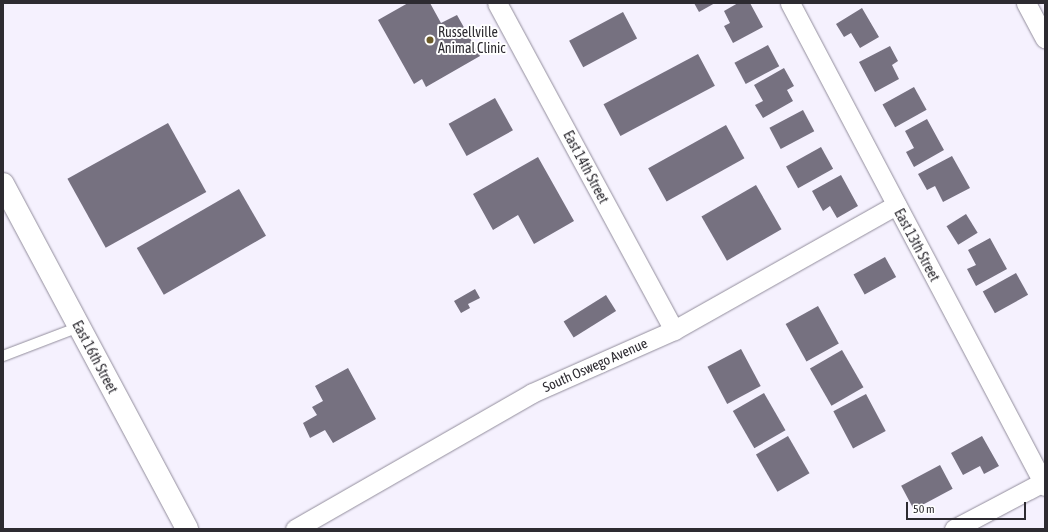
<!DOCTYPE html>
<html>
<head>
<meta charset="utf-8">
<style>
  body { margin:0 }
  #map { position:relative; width:1048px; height:532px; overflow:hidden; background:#f5f1fe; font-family:"Asap Condensed",sans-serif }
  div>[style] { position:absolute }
  .building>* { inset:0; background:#767180; transform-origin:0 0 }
  .roads { filter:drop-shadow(0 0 1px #928d9c) drop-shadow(0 0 1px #928d9c) }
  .service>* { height:10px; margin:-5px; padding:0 5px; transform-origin:5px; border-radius:5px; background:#fff }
  .minor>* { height:19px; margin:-9.5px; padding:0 9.5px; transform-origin:9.5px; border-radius:9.5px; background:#fff }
  .tertiary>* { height:22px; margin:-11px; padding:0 11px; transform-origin:11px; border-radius:11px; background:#fff }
  .dots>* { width:11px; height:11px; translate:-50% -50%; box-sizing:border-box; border:2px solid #fff; border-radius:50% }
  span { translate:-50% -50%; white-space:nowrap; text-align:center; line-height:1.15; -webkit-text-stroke:4px #fff; paint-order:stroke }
  .poi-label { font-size:14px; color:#2d2b31 }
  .left { translate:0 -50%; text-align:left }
  .street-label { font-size:14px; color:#2d2b31 }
  .frame { position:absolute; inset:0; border:4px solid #2d2b31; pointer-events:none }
  .scale { position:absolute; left:906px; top:502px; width:120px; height:18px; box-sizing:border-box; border:2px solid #2d2b31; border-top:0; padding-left:5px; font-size:12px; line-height:14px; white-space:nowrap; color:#2d2b31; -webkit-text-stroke:3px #fff; paint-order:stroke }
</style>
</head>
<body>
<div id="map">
  <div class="building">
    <i style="clip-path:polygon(408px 3px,430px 3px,441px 23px,457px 15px,480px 56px,426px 87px,422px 79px,414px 84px,378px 20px)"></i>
    <i style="clip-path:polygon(694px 3px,715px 3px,699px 12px)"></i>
    <i style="clip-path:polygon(738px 3px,750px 3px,763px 27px,733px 43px,724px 26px,730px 23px,724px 11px)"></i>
    <i style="clip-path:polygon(862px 8px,879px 37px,860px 48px,851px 33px,844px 37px,836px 24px)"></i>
    <i style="left:623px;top:12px;width:30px;height:61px;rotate:62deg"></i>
    <i style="left:768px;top:45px;width:24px;height:38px;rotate:62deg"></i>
    <i style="clip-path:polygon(890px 46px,898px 61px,892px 65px,899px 79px,875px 92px,859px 62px)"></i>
    <i style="left:698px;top:54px;width:36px;height:107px;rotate:62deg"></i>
    <i style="clip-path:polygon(784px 68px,794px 86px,787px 90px,793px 101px,763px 118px,755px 105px,763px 101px,754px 85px)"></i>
    <i style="left:914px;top:87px;width:26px;height:36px;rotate:61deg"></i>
    <i style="left:495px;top:98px;width:37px;height:53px;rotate:61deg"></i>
    <i style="left:803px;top:110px;width:24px;height:38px;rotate:62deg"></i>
    <i style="clip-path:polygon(927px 119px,944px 150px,914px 167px,906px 152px,914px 148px,905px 131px)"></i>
    <i style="left:168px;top:123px;width:79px;height:115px;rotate:61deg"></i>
    <i style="left:726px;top:125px;width:38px;height:89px;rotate:61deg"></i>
    <i style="left:821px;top:147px;width:25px;height:40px;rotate:61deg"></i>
    <i style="clip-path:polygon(952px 156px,970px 188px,943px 202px,935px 186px,927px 190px,918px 174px)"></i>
    <i style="clip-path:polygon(538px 157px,574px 221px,534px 244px,518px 215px,493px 230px,473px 194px)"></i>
    <i style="clip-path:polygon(841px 175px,858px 206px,837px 218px,830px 206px,823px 211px,812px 191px)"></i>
    <i style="left:756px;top:185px;width:51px;height:63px;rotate:60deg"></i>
    <i style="left:239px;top:189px;width:54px;height:118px;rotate:60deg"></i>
    <i style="left:966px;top:214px;width:22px;height:23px;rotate:58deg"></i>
    <i style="clip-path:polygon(990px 238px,1007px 269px,976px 286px,967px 269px,976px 265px,968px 250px)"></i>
    <i style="left:885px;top:257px;width:23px;height:36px;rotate:61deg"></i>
    <i style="left:1016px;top:273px;width:25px;height:38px;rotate:61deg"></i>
    <i style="clip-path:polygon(475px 289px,480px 298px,468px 304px,470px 308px,461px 313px,454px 301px)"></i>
    <i style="left:606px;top:295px;width:19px;height:50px;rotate:58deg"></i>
    <i style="left:818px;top:306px;width:43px;height:37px;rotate:61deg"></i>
    <i style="left:741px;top:349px;width:42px;height:38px;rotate:62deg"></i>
    <i style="left:842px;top:350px;width:43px;height:37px;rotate:60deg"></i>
    <i style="clip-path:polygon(348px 368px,376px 419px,333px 443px,325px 430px,310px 438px,303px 423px,317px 415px,312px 407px,323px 401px,315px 386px)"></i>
    <i style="left:764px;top:393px;width:43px;height:36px;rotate:60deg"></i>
    <i style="left:866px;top:394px;width:42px;height:37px;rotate:62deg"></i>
    <i style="left:788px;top:436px;width:43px;height:37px;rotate:60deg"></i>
    <i style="clip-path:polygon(982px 436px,999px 466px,984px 474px,980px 466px,963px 475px,951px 453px)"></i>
    <i style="left:940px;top:465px;width:27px;height:44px;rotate:62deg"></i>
  </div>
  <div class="roads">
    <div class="service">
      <i style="left:3px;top:356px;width:81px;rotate:-20.9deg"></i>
    </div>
    <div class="minor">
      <i style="left:497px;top:3px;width:372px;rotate:61.6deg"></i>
      <i style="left:790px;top:3px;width:546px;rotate:62.17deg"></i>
      <i style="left:1026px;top:3px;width:40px;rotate:62deg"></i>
      <i style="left:295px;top:529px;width:273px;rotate:-29.8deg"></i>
      <i style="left:532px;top:393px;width:155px;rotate:-23.9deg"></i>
      <i style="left:674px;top:330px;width:255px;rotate:-29.4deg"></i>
      <i style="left:954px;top:529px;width:101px;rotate:-27.8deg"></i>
    </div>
    <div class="tertiary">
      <i style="left:3px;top:184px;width:391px;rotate:61.9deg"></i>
    </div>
  </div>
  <div class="dots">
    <i style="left:430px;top:40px;background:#6d5c2a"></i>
  </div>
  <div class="poi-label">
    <span class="left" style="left:438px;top:40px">Russellville<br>Animal Clinic</span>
  </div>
  <div class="street-label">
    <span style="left:586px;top:167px;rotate:62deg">East 14th Street</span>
    <span style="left:917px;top:245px;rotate:62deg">East 13th Street</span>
    <span style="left:95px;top:357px;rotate:62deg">East 16th Street</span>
    <span style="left:595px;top:365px;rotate:-24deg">South Oswego Avenue</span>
  </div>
  <div class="frame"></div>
  <div class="scale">50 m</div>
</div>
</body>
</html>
